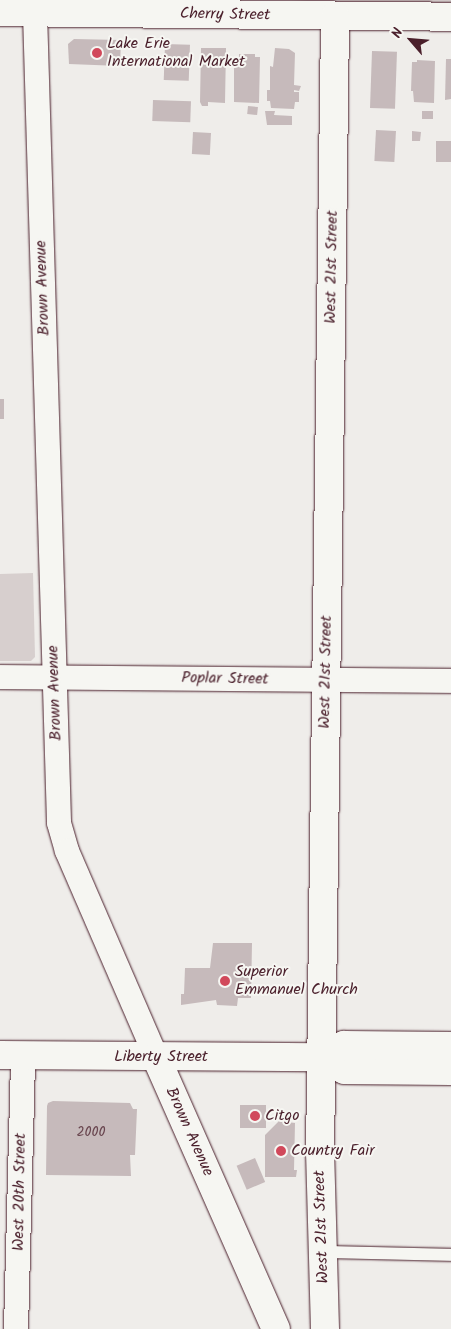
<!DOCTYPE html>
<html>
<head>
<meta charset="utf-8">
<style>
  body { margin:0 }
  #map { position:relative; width:451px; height:1329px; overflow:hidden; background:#efedea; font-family:Kalam,sans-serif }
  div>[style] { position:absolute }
  .green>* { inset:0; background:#d7cfce }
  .building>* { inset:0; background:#c6babb; transform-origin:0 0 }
  .roads { filter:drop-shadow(0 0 1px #4a1f2b) drop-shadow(0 0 1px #4a1f2b) }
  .lane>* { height:12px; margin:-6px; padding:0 6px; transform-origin:6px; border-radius:6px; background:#f6f6f2 }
  .street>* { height:24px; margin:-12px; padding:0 12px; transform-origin:12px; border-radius:12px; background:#f6f6f2 }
  .secondary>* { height:28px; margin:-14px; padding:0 14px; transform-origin:14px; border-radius:14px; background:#f6f6f2 }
  .dots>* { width:14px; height:14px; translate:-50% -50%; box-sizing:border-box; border:2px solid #f6f6f2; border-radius:50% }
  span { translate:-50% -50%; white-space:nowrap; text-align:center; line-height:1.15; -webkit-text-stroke:4px #f6f6f2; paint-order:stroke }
  .number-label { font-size:14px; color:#69464f }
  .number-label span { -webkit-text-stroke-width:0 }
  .street-label { font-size:16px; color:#4a1f2b }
  .poi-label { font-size:16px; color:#4a1f2b }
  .left { translate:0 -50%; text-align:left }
  .north { position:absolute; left:386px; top:15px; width:50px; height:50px; -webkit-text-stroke:4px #f6f6f2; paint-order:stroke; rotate:297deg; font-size:14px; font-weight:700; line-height:20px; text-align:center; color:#4a1f2b }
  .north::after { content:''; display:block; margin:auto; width:18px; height:22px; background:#4a1f2b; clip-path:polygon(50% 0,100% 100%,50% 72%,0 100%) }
</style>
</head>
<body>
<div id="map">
  <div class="green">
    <i style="clip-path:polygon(292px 0,451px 0,451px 5px,323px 2px)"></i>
    <i style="clip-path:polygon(33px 573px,35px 657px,31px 661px,0 661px,0 574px)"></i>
  </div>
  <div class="building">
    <i style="clip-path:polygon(74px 39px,121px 40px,120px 66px,69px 64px,68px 44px)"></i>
    <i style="left:165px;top:44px;width:25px;height:36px;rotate:2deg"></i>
    <i style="clip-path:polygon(201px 48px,226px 48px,225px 103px,208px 102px,208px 106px,202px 106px,200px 102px)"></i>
    <i style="clip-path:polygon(275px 48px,289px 49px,295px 53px,294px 85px,301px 86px,299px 91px,294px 90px,294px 92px,299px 92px,299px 102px,295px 102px,294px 109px,271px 108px,270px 101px,267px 101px,267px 90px,270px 90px,270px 66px,273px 67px)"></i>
    <i style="left:372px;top:51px;width:25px;height:57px;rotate:2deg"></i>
    <i style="clip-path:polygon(239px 54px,255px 54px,255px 57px,260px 57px,259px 103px,234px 102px,234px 57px,239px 57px)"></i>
    <i style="clip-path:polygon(446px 59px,451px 59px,451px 99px,445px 100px)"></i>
    <i style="clip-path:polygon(417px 60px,435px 61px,434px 103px,414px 102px,413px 91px,411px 91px,412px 62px,417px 62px)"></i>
    <i style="left:153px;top:100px;width:38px;height:21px;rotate:2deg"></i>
    <i style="left:248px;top:106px;width:10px;height:8px;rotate:6deg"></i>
    <i style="clip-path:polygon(265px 111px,275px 111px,274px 115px,292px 116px,292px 125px,267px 125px)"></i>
    <i style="left:422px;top:111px;width:11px;height:8px"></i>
    <i style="left:376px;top:130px;width:20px;height:31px;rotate:3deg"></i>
    <i style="clip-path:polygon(412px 131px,421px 132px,420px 141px,412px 141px)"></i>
    <i style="left:193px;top:132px;width:18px;height:22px;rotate:3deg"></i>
    <i style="left:451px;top:141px;width:21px;height:15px;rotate:90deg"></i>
    <i style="left:0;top:399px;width:4px;height:20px"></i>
    <i style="clip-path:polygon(213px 943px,252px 943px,251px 998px,238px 998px,237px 1006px,217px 1005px,216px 1000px,181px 1005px,181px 994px,184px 994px,185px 968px,210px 968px)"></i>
    <i style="clip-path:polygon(53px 1101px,130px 1103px,133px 1109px,137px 1109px,135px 1155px,130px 1155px,131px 1176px,46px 1175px,47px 1106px,48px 1103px)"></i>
    <i style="left:240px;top:1105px;width:26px;height:23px"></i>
    <i style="clip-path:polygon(279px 1121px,295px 1123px,294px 1170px,297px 1170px,296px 1177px,265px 1177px,265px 1135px)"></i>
    <i style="left:255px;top:1158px;width:26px;height:20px;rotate:67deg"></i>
  </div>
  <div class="roads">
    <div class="lane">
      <i style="left:323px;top:1252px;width:128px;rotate:1.3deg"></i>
    </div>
    <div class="street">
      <i style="left:35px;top:13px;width:810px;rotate:88.3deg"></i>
      <i style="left:59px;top:823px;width:29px;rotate:74deg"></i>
      <i style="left:67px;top:851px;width:224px;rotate:66.6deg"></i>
      <i style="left:0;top:677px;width:451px;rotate:0.5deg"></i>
      <i style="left:16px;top:1329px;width:274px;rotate:-88.5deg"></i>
    </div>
    <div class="secondary">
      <i style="left:0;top:12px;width:451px;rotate:0.6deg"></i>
      <i style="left:0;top:1055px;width:321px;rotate:0.4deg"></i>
      <i style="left:321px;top:1057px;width:26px;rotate:29deg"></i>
      <i style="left:344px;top:1070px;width:107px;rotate:0.5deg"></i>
      <i style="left:156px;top:1057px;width:297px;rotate:66.2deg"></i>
      <i style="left:321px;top:1057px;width:26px;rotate:-28deg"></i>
      <i style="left:344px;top:1045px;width:107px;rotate:0.5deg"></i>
      <i style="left:325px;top:1329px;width:176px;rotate:-91.6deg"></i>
      <i style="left:320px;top:1153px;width:1137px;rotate:-89.24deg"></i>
    </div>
  </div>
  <div class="dots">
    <i style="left:97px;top:53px;background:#d1495b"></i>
    <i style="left:225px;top:981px;background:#d1495b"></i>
    <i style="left:255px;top:1116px;background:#d1495b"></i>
    <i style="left:281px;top:1151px;background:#d1495b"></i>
  </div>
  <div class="number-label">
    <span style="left:91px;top:1132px">2000</span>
  </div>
  <div class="street-label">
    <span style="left:225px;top:15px;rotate:1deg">Cherry Street</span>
    <span style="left:332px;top:267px;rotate:-89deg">West 21st Street</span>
    <span style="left:43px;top:288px;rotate:-92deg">Brown Avenue</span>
    <span style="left:326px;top:672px;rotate:-89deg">West 21st Street</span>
    <span style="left:225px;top:679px;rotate:1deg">Poplar Street</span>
    <span style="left:55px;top:693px;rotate:-92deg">Brown Avenue</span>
    <span style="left:161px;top:1057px">Liberty Street</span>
    <span style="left:189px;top:1132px;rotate:66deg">Brown Avenue</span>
    <span style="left:20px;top:1192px;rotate:-89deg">West 20th Street</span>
    <span style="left:322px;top:1227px;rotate:-92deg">West 21st Street</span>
  </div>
  <div class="poi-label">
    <span class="left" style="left:107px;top:53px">Lake Erie<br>International Market</span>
    <span class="left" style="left:235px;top:981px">Superior<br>Emmanuel Church</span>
    <span class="left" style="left:265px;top:1116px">Citgo</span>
    <span class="left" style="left:291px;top:1151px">Country Fair</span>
  </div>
  <div class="north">N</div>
</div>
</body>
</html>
